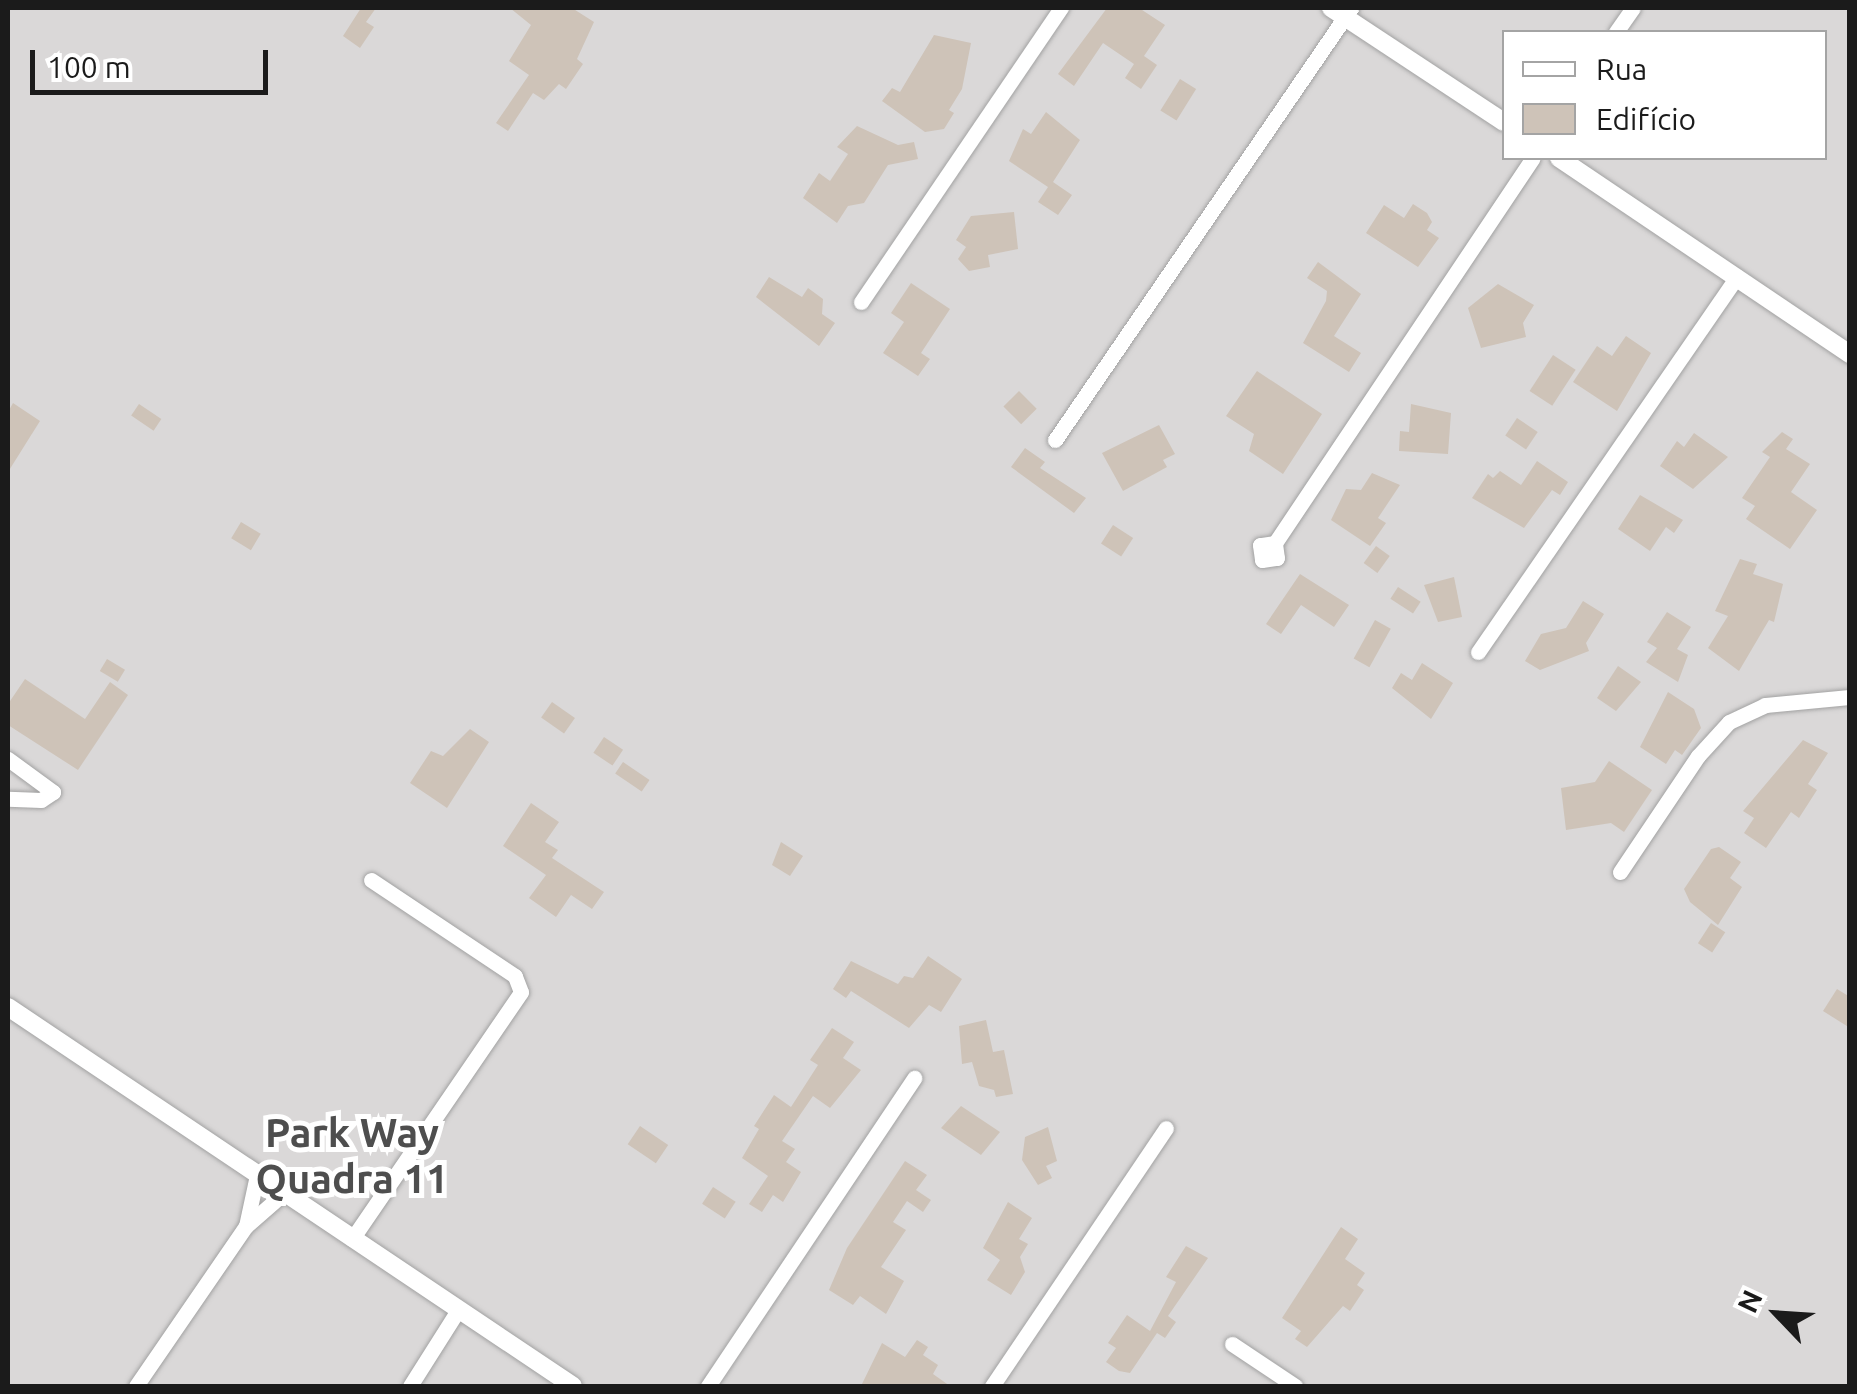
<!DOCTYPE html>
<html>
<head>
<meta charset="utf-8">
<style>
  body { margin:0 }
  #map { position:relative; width:1857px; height:1394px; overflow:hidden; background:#eeeadf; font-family:Ubuntu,sans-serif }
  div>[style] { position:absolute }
  .residential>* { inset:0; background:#dad8d8 }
  .building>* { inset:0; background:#cec3b8; transform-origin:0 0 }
  .roads { filter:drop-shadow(0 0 2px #a2a2a2) drop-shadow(0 0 2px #a2a2a2) }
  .minor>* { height:15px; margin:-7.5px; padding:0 7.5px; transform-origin:7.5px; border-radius:7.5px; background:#fff }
  .tertiary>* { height:18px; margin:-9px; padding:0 9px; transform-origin:9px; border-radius:9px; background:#fff }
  span { translate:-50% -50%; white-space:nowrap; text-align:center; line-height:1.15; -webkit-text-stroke:10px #fff; paint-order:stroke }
  .district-label { font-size:40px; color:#4e4e4e; font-weight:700 }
  .frame { position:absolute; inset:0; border:10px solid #1b1b1b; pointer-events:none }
  .legend { position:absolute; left:1502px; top:30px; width:325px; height:130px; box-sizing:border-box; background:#fff; border:2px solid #a4a4a4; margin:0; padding:12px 18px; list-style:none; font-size:30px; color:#1b1b1b }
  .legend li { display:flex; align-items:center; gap:20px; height:50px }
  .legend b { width:50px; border:2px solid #a4a4a4 }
  .north { position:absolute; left:1727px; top:1264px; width:100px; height:100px; -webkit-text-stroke:8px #fff; paint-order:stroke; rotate:295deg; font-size:28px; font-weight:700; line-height:40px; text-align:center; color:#1b1b1b }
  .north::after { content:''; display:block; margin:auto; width:35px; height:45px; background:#1b1b1b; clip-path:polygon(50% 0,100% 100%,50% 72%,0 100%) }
  .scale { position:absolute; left:30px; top:50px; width:238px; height:45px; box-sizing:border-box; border:5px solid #1b1b1b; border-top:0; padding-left:12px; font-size:30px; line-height:35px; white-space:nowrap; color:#1b1b1b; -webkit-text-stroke:8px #fff; paint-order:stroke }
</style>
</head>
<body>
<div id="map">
  <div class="residential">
    <i style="clip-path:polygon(evenodd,8px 8px,1849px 8px,1849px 1386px,8px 1386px,8px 8px,1504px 32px,1824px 32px,1824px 158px,1504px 158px,1504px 32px)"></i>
  </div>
  <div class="building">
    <i style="clip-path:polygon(361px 8px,376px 8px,366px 22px,374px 27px,360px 48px,343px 36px)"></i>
    <i style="clip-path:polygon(510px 8px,572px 8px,594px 22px,577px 59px,583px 64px,566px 89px,559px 84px,544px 100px,533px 93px,508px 131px,496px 123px,529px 75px,509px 61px,531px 25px)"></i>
    <i style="clip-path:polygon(1107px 8px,1139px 8px,1165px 25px,1144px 56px,1157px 65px,1141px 89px,1125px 78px,1134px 64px,1103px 43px,1074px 86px,1058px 74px)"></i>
    <i style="clip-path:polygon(934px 35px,971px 43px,962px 89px,949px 110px,954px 113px,944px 129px,925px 132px,882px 101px,892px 88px,900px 92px)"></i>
    <i style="left:1180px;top:79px;width:19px;height:37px;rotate:32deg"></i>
    <i style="clip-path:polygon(1046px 112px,1080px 140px,1053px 182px,1072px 195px,1058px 215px,1038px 202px,1048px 187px,1009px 161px,1023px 129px,1031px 134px)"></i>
    <i style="clip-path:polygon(857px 126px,898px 145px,914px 142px,918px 159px,888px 165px,864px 203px,848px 206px,837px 223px,803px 198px,819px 173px,830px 181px,848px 154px,837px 147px)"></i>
    <i style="clip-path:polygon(1413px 204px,1427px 213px,1432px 222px,1427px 230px,1439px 238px,1418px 267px,1366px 233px,1384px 205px,1404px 218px)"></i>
    <i style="clip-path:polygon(1014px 212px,1018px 249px,988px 255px,990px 267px,969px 271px,958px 259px,966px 247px,956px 240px,971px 216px)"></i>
    <i style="clip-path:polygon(1318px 262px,1361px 294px,1334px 336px,1361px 353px,1349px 372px,1303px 343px,1326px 301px,1327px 291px,1307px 278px)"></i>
    <i style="clip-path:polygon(769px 277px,802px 297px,808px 288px,823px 299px,822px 314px,835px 323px,819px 346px,756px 297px)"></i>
    <i style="clip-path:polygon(911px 283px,950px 309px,921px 353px,930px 359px,918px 376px,883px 353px,904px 322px,891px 313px)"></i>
    <i style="clip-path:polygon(1498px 284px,1534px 305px,1523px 323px,1526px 337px,1481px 348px,1468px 308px)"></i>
    <i style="clip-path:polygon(1626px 336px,1651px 353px,1617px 411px,1573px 382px,1597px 346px,1612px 356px)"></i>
    <i style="left:1553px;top:355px;width:27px;height:43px;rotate:33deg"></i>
    <i style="clip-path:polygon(1257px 371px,1322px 414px,1283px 474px,1249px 451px,1254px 434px,1226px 416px)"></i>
    <i style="left:1019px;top:391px;width:25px;height:22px;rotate:45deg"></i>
    <i style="clip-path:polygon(13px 403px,40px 421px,8px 472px,8px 412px)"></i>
    <i style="left:139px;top:404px;width:27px;height:14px;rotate:34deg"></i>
    <i style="clip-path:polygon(1411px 404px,1451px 413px,1448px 454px,1399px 451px,1400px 431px,1409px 432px)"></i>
    <i style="left:1517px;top:418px;width:25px;height:21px;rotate:34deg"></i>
    <i style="clip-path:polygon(1159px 425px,1175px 454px,1163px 460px,1167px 467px,1123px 491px,1102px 453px)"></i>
    <i style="clip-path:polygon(1782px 432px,1793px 439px,1786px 449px,1810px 464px,1791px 492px,1817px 510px,1790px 549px,1746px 519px,1755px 506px,1742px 498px,1770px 457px,1762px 452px)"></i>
    <i style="clip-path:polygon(1694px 433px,1728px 457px,1693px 489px,1660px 466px,1677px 441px,1684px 447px)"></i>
    <i style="clip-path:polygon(1025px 448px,1045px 462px,1040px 468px,1086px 498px,1074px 513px,1011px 467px)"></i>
    <i style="clip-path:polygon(1537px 461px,1568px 482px,1560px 495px,1552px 490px,1524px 528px,1472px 498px,1488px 474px,1493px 478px,1500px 471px,1521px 485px)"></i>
    <i style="clip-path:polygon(1372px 473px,1400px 485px,1378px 518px,1386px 523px,1370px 546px,1331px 520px,1346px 489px,1361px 490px)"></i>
    <i style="clip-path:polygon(1640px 495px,1683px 520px,1674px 533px,1666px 527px,1650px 551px,1618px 529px)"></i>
    <i style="left:241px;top:522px;width:23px;height:19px;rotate:31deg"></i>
    <i style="left:1113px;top:525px;width:24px;height:22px;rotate:33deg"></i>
    <i style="left:1376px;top:546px;width:17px;height:21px;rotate:36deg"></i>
    <i style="clip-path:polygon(1740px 559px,1757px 564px,1753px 574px,1783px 584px,1774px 622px,1769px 620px,1739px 671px,1708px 648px,1728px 616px,1715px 611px)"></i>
    <i style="clip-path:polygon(1300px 574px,1349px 605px,1334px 627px,1301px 605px,1281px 634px,1266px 624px)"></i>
    <i style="clip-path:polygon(1454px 577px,1462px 617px,1438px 622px,1424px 585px)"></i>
    <i style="left:1398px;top:587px;width:27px;height:14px;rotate:33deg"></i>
    <i style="clip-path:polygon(1583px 601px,1604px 614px,1586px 643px,1589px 651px,1540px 670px,1525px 661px,1541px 634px,1566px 628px)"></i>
    <i style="clip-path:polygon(1667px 612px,1691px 627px,1677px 649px,1688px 655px,1678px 682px,1646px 662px,1657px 648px,1647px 642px)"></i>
    <i style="left:1375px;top:620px;width:18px;height:44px;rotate:29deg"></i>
    <i style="left:107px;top:659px;width:21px;height:14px;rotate:31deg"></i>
    <i style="clip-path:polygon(1422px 663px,1453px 683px,1431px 719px,1392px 688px,1401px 673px,1412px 680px)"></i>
    <i style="clip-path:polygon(1618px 666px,1641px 682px,1616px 711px,1597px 698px)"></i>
    <i style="clip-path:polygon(25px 679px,85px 719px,110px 682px,128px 695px,78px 770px,8px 725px,8px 704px)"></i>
    <i style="clip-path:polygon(1668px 692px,1694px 709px,1701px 728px,1682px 755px,1675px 750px,1666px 764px,1640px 747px)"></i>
    <i style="left:552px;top:702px;width:28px;height:19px;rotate:35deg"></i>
    <i style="clip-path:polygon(470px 729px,489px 742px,447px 808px,410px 783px,431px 751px,443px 756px)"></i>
    <i style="left:604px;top:737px;width:23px;height:19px;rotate:34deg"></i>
    <i style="clip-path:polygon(1803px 740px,1828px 753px,1808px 784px,1817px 790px,1799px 818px,1791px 812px,1766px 848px,1744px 833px,1754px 818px,1743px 811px)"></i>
    <i style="clip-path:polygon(1609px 761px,1652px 790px,1624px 832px,1611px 823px,1566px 830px,1561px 788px,1595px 782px)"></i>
    <i style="left:623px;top:762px;width:32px;height:14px;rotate:34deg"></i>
    <i style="clip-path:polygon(531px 803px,559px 822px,545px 842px,558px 850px,552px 858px,604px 892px,592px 909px,571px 895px,556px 917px,529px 898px,546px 875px,503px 846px)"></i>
    <i style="clip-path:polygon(781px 842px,803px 856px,790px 876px,772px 865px)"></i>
    <i style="clip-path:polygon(1719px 847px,1741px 862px,1730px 878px,1742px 887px,1718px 925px,1690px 902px,1684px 889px,1711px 849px)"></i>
    <i style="left:1711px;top:923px;width:17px;height:24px;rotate:33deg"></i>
    <i style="clip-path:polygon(928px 956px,962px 979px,941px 1012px,929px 1005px,909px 1028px,851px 991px,846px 998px,833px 989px,851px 961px,898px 984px,904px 976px,913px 978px)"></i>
    <i style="clip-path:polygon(1837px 989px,1850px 997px,1850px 1028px,1823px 1011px)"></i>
    <i style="clip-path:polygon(986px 1020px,993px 1052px,1004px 1050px,1013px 1094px,996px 1097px,994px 1090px,979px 1086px,972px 1062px,962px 1064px,959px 1026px)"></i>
    <i style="clip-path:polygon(832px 1028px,854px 1042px,843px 1058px,861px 1070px,830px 1108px,813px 1096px,782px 1141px,795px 1149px,786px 1162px,801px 1172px,783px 1202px,773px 1195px,762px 1212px,749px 1204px,768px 1176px,742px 1158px,759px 1129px,754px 1126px,774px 1095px,791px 1107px,818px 1065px,810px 1060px)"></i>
    <i style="clip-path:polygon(961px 1106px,1000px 1132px,981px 1155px,941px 1128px)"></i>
    <i style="left:640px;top:1126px;width:34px;height:22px;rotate:34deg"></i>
    <i style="clip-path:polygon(1048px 1127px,1057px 1161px,1046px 1166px,1052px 1178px,1038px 1185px,1022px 1160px,1025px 1137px)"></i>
    <i style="clip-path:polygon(905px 1161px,927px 1175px,916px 1190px,931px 1200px,923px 1212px,907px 1201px,893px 1222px,906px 1230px,881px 1267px,904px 1281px,886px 1314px,860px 1296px,853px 1305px,829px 1290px,847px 1248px)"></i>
    <i style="left:713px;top:1187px;width:27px;height:20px;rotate:33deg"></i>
    <i style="clip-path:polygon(1008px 1202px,1032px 1218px,1019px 1239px,1028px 1244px,1020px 1257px,1025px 1272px,1011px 1295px,987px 1280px,1000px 1260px,983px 1248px)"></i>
    <i style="clip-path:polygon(1341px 1227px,1358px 1239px,1345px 1259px,1365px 1273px,1357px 1285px,1364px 1290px,1350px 1311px,1343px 1306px,1307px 1347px,1295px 1339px,1301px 1331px,1282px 1318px)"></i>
    <i style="clip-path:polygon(1186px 1246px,1208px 1258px,1168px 1316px,1176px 1322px,1165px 1338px,1157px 1333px,1130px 1373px,1119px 1371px,1106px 1362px,1116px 1348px,1108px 1343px,1127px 1315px,1150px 1331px,1176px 1282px,1166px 1277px)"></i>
    <i style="clip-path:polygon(917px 1340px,928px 1347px,923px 1355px,938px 1365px,933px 1374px,950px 1386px,861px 1386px,882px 1343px,905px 1357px)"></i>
  </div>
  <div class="roads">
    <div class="minor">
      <i style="left:1616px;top:32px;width:29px;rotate:-55deg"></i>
      <i style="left:861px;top:302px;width:356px;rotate:-55.8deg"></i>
      <i style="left:1055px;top:440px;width:524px;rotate:-55.58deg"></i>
      <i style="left:1275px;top:543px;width:15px;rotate:172deg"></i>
      <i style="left:1260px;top:545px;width:15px;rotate:82deg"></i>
      <i style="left:1262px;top:560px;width:15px;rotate:-8deg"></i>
      <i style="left:1277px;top:558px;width:15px;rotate:-98deg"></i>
      <i style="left:1275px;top:543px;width:463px;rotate:-56.2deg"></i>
      <i style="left:1478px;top:652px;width:456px;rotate:-55.4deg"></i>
      <i style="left:8px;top:759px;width:56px;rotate:36.3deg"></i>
      <i style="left:53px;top:792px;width:14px;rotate:146deg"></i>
      <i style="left:41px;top:800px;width:33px;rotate:-178deg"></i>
      <i style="left:1620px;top:872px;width:140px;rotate:-56.1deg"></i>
      <i style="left:1698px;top:756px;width:46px;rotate:-47.6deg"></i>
      <i style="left:1729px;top:722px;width:40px;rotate:-25deg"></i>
      <i style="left:1765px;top:705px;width:85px;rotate:-5.4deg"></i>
      <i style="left:246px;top:1226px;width:52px;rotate:-77.8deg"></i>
      <i style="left:352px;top:1239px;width:299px;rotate:-55.6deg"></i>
      <i style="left:521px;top:992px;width:17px;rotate:-111deg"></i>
      <i style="left:515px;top:976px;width:173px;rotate:-146.3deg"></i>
      <i style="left:1232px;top:1344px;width:76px;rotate:33.7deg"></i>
      <i style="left:136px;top:1386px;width:194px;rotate:-55.5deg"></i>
      <i style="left:246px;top:1226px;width:50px;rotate:-41deg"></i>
      <i style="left:410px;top:1386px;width:90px;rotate:-57.7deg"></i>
      <i style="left:708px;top:1386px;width:371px;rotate:-56.2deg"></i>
      <i style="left:992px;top:1386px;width:311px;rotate:-56deg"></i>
    </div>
    <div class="tertiary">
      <i style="left:1331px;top:8px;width:207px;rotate:33.4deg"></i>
      <i style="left:1559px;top:158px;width:351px;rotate:34deg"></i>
      <i style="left:8px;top:1007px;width:680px;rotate:33.85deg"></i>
    </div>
  </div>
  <div class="district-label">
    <span style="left:352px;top:1156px">Park Way<br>Quadra 11</span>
  </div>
  <div class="frame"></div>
  <ul class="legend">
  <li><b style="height:12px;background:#fff"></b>Rua</li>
  <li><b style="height:28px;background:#cec3b8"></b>Edifício</li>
  </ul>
  <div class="north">N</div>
  <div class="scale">100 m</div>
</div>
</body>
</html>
